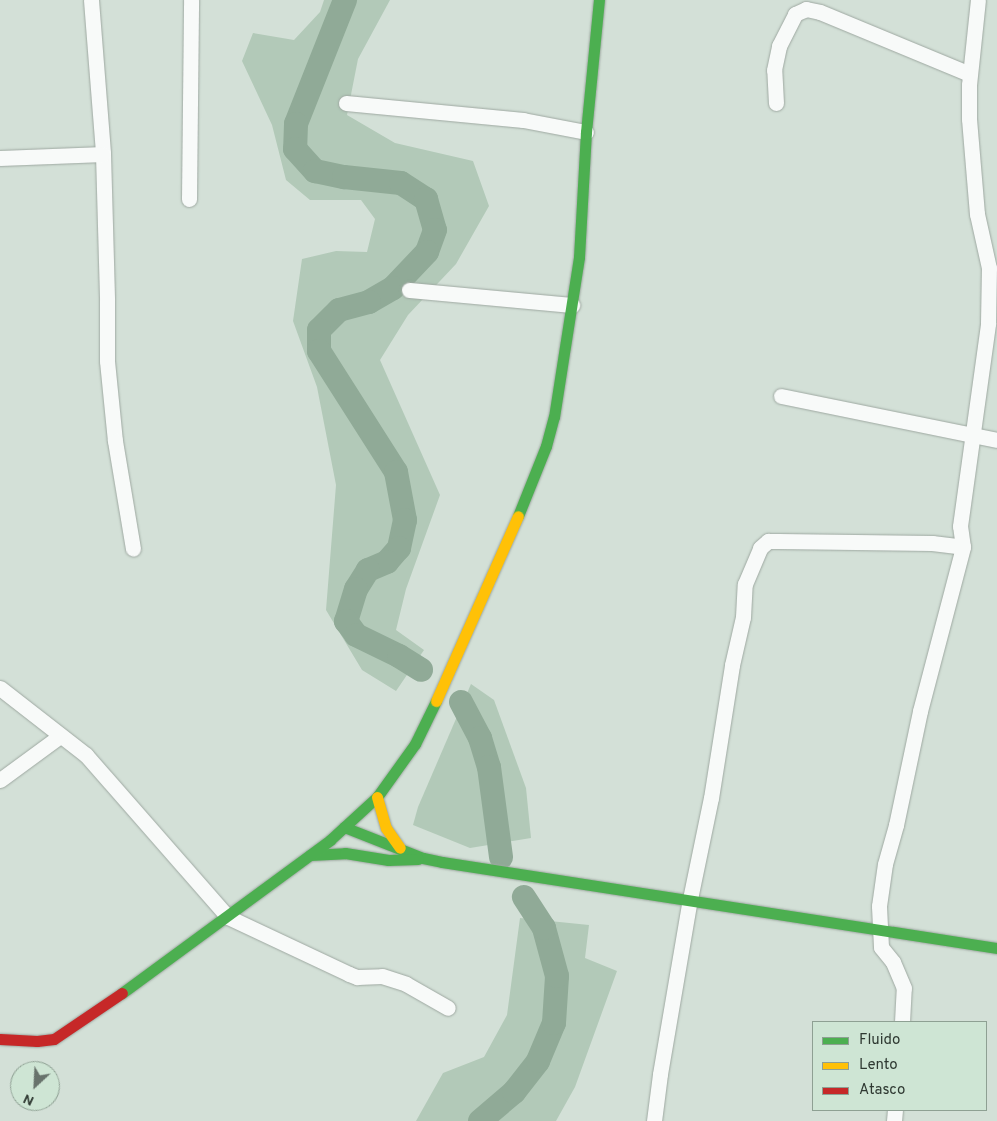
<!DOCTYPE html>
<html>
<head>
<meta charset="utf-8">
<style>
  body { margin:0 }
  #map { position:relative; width:997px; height:1121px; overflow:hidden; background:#d3e0d7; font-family:Overpass,sans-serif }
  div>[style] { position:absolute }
  .forest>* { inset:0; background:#b2c9b8 }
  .river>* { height:24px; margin:-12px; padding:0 12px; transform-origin:12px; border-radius:12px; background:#90aa97 }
  .roads { filter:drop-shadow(0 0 1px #9ea8a1) drop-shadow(0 0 1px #9ea8a1) }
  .street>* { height:15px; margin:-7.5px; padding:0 7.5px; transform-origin:7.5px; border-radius:7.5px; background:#f8faf9 }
  .fast>* { height:11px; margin:-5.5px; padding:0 5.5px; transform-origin:5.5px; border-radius:5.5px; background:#4caf50 }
  .slow>* { height:11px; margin:-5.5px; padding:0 5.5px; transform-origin:5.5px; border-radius:5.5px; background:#ffc107 }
  .jam>* { height:11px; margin:-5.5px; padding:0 5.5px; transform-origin:5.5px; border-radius:5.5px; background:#c62828 }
  span { translate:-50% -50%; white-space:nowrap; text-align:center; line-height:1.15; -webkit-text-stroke:4px #cee5d4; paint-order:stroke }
  .legend { position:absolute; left:812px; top:1021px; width:175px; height:90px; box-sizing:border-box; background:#cee5d4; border:1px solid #8ea093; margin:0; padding:6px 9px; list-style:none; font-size:15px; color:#2f3932 }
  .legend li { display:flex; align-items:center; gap:10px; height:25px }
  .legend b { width:25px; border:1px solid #8ea093 }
  .north { position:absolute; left:10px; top:1061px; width:50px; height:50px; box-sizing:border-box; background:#cee5d4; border:1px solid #8ea093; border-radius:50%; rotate:205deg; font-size:14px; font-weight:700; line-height:20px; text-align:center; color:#2f3932 }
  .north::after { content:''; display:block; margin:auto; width:18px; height:22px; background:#68736c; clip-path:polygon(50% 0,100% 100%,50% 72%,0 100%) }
</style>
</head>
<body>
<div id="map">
  <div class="forest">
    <i style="clip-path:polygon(324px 0,390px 0,358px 59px,347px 115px,395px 143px,473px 161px,489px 206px,456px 264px,408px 315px,380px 360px,440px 495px,406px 589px,396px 630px,424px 650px,396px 691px,362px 670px,326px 610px,336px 485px,317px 387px,293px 321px,302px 259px,336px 251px,367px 252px,375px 219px,361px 200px,310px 200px,286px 180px,272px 125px,242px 61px,253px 33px,294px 40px,320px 12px)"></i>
    <i style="clip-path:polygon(471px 684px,494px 700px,526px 788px,531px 838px,470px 848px,413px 825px,418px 807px)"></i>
    <i style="clip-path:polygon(520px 918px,589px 925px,585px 958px,617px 971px,575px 1087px,556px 1121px,416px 1121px,443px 1073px,484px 1057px,507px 1015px)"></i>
  </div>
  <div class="river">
    <i style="left:345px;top:0;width:133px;rotate:111.6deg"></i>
    <i style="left:296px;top:124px;width:25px;rotate:92deg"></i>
    <i style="left:295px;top:149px;width:30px;rotate:48deg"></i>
    <i style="left:315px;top:171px;width:30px;rotate:12deg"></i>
    <i style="left:344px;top:177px;width:57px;rotate:6deg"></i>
    <i style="left:401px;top:183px;width:30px;rotate:33deg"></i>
    <i style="left:426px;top:199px;width:32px;rotate:74deg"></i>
    <i style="left:435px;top:230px;width:23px;rotate:110deg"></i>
    <i style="left:427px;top:252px;width:50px;rotate:133.4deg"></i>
    <i style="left:393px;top:288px;width:28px;rotate:150deg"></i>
    <i style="left:369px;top:302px;width:31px;rotate:165deg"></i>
    <i style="left:339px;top:310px;width:28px;rotate:135deg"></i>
    <i style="left:319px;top:330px;width:21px;rotate:90deg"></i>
    <i style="left:319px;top:351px;width:143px;rotate:57.5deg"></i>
    <i style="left:396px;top:472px;width:49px;rotate:79.4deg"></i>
    <i style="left:405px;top:520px;width:29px;rotate:102deg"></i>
    <i style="left:399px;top:548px;width:18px;rotate:131deg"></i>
    <i style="left:387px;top:562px;width:21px;rotate:157deg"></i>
    <i style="left:368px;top:570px;width:22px;rotate:122deg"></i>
    <i style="left:356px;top:589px;width:34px;rotate:107deg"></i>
    <i style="left:346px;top:621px;width:17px;rotate:54deg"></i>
    <i style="left:356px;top:635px;width:48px;rotate:26deg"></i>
    <i style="left:399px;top:656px;width:26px;rotate:32deg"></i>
    <i style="left:461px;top:702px;width:41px;rotate:62.2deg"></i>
    <i style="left:480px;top:738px;width:30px;rotate:73deg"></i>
    <i style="left:489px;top:767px;width:91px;rotate:82.4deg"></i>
    <i style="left:480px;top:1121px;width:45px;rotate:-40.5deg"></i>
    <i style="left:514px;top:1092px;width:39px;rotate:-52deg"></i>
    <i style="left:538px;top:1061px;width:41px;rotate:-67.2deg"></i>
    <i style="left:554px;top:1023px;width:47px;rotate:-86.3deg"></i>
    <i style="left:557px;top:976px;width:50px;rotate:-105.2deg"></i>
    <i style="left:544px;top:928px;width:37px;rotate:-123deg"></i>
  </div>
  <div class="roads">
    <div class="street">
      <i style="left:91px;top:0;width:154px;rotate:85.5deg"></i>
      <i style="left:103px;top:154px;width:146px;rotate:88.4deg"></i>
      <i style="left:107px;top:300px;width:61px;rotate:90deg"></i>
      <i style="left:107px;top:361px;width:80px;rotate:84.3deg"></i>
      <i style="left:115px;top:441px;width:109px;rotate:80.5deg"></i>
      <i style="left:346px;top:103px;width:178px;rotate:5.5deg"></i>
      <i style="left:523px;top:120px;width:64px;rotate:10.8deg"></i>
      <i style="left:776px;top:103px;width:33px;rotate:-93deg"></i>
      <i style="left:774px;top:70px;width:25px;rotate:-78deg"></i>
      <i style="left:779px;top:46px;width:36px;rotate:-63deg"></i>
      <i style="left:795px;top:14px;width:12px;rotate:-24deg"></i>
      <i style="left:806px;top:9px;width:14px;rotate:12deg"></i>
      <i style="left:820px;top:12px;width:162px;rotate:22.5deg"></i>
      <i style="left:0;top:158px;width:103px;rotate:-2.2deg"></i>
      <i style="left:189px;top:199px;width:199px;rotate:-89.4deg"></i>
      <i style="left:409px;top:290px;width:164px;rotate:5.3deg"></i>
      <i style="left:781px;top:396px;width:220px;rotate:11.5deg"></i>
      <i style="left:0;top:688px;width:109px;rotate:37.9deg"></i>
      <i style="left:86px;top:755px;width:215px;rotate:48.8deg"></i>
      <i style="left:228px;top:917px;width:134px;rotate:25.2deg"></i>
      <i style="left:349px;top:974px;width:9px;rotate:21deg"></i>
      <i style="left:357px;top:977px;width:25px;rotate:-2deg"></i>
      <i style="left:382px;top:976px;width:25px;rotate:18deg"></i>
      <i style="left:406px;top:984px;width:48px;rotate:29.7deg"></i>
      <i style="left:0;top:780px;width:74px;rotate:-36.3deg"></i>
      <i style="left:902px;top:1022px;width:34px;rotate:-87deg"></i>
      <i style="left:904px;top:988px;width:28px;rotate:-113deg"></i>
      <i style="left:893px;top:962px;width:19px;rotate:-129deg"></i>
      <i style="left:881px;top:947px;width:41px;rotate:-92.8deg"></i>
      <i style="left:879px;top:906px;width:42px;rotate:-81.9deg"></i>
      <i style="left:885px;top:864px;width:41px;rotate:-74.2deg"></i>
      <i style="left:896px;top:825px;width:116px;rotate:-78.1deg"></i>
      <i style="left:920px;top:711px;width:170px;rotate:-75.3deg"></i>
      <i style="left:963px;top:547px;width:21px;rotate:-98deg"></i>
      <i style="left:960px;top:526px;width:205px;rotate:-82.1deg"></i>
      <i style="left:988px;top:323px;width:55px;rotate:-89deg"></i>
      <i style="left:989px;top:268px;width:55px;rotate:-102.5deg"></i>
      <i style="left:977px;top:214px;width:95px;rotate:-94.8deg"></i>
      <i style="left:969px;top:119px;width:34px;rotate:-90deg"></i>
      <i style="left:969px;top:85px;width:85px;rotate:-84deg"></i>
      <i style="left:654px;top:1121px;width:47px;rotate:-82.7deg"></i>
      <i style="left:660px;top:1074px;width:178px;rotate:-80.3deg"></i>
      <i style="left:690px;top:899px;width:103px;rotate:-78.3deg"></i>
      <i style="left:711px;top:798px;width:135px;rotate:-81deg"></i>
      <i style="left:732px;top:665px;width:49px;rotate:-77.1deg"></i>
      <i style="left:743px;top:617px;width:33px;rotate:-87deg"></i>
      <i style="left:745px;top:584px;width:39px;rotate:-67deg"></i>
      <i style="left:760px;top:548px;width:11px;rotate:-41deg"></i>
      <i style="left:768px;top:541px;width:10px"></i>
      <i style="left:778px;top:541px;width:154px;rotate:0.7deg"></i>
      <i style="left:932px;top:543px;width:31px;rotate:7deg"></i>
      <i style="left:894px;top:1121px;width:11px;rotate:-85deg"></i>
    </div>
    <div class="fast">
      <i style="left:518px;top:516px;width:75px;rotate:-68.2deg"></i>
      <i style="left:546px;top:446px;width:30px;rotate:-75deg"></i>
      <i style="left:554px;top:417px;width:162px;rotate:-81.1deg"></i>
      <i style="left:579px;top:257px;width:125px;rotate:-86.8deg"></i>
      <i style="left:586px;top:132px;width:133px;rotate:-84.4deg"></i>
      <i style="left:344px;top:827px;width:85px;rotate:21.4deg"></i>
      <i style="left:423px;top:858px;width:19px;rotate:12deg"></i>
      <i style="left:442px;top:862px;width:562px;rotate:8.81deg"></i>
      <i style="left:310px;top:855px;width:35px;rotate:-3deg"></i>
      <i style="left:345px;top:853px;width:44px;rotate:9.2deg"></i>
      <i style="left:388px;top:860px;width:30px;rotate:-2deg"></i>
      <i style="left:122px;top:993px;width:258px;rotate:-36.3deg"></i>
      <i style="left:330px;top:840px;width:64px;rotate:-42.5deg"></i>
      <i style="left:377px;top:797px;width:65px;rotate:-54.4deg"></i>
      <i style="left:415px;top:744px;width:48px;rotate:-64deg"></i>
    </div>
    <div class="slow">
      <i style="left:436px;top:701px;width:202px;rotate:-66.1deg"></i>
      <i style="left:377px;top:797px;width:32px;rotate:74deg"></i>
      <i style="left:386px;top:828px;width:24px;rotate:55deg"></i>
    </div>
    <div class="jam">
      <i style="left:0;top:1039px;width:37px;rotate:3deg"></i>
      <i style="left:37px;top:1041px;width:17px;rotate:-7deg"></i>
      <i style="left:54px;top:1039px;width:82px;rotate:-34.1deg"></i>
    </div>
  </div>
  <ul class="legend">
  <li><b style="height:6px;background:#4caf50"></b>Fluido</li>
  <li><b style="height:6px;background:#ffc107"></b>Lento</li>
  <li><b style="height:6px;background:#c62828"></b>Atasco</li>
  </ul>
  <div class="north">N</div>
</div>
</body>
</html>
